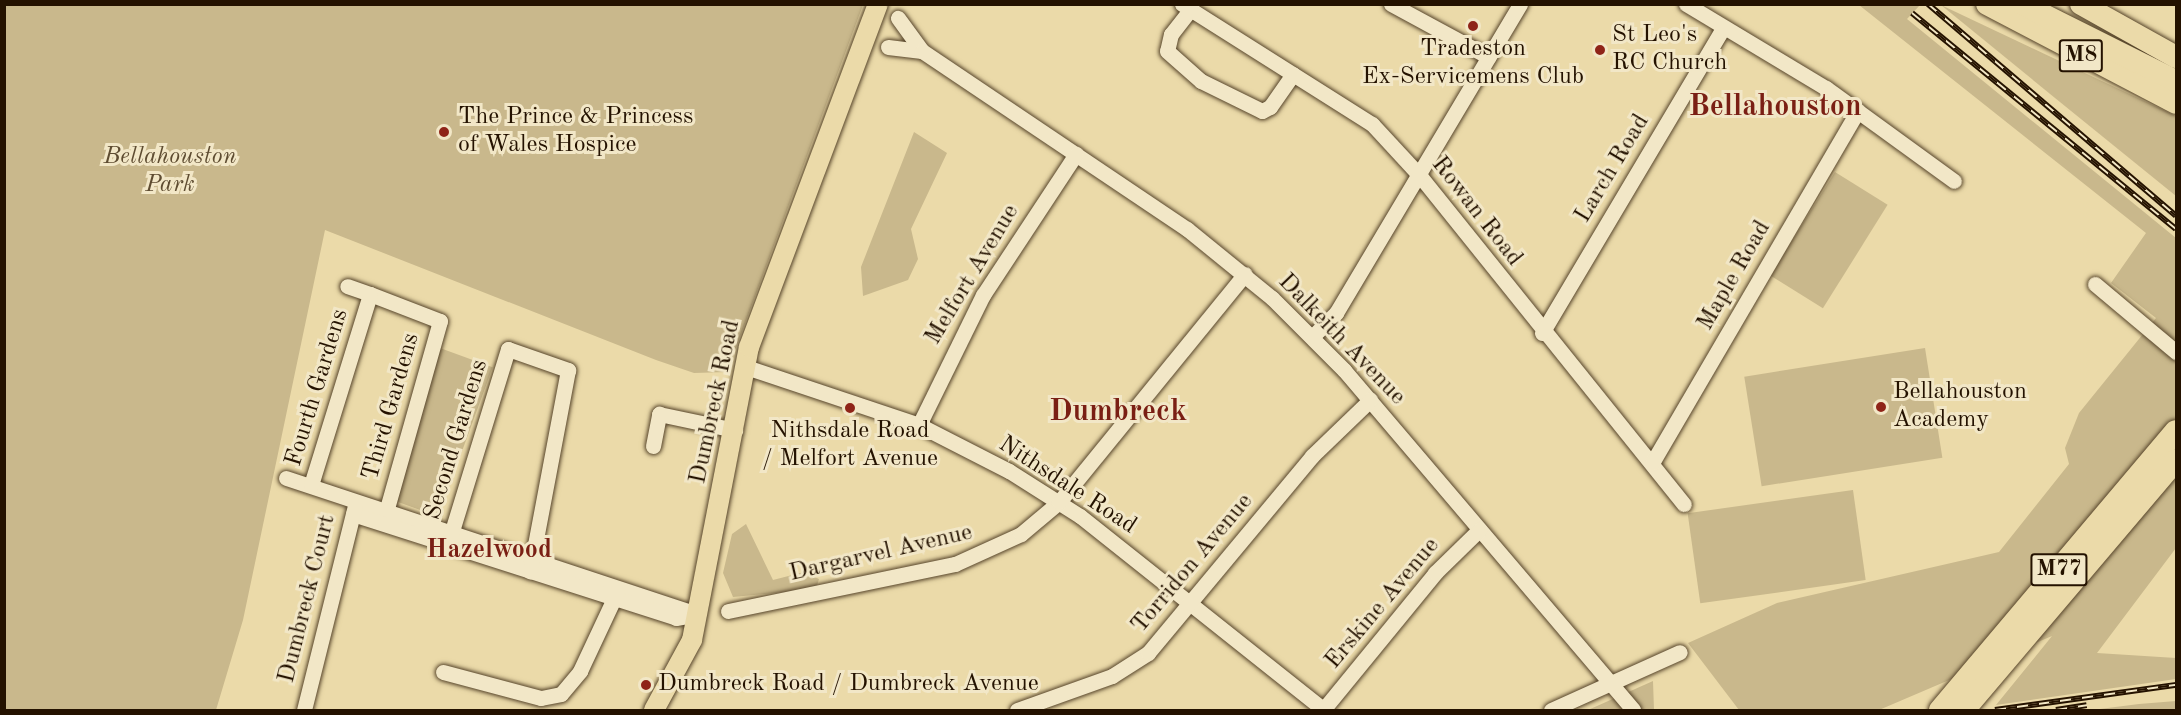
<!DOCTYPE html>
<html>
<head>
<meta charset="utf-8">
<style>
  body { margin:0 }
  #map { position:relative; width:2181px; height:715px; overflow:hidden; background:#ebdaa9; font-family:"Old Standard TT",serif }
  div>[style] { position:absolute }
  .green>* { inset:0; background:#c9b88c; transform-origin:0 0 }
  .roads { filter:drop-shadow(0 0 2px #56442a) drop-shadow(0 0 2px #56442a) }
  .minor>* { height:15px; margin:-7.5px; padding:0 7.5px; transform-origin:7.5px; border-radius:7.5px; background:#f2e7c7 }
  .major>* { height:20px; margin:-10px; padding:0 10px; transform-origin:10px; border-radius:10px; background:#ebdaa9 }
  .highway>* { height:22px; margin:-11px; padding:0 11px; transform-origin:11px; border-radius:11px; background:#ebdaa9 }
  .rail>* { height:6px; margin-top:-3px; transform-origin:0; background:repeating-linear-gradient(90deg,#f2e7c7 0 11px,#241200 0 22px); box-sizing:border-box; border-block:2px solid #241200 }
  .dots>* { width:16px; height:16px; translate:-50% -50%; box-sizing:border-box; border:3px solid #f2e7c7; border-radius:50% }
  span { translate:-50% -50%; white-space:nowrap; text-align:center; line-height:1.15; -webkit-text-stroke:6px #f2e7c7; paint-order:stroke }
  .shield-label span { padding:2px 4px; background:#f2e7c7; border:2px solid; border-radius:4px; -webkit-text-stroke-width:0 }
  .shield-label { font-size:22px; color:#241200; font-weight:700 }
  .poi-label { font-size:24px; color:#241200 }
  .left { translate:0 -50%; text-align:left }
  .park-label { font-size:24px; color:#5e4c31; font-style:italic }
  .street-label { font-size:24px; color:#241200 }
  .neighbourhood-label { font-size:26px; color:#7a1f14; font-weight:700 }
  .district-label { font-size:30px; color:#7a1f14; font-weight:700 }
  .frame { position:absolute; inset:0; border:6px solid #241200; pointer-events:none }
</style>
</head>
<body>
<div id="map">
  <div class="green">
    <i style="clip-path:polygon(4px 5px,5px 4px,863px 5px,727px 372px,694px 373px,656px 360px,325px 230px,243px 620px,216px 710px,5px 710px)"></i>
    <i style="clip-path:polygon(1859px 5px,1920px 5px,1907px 19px,2176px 238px,2176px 548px,2097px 653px,2176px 658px,2176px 679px,1996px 705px,2052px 636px,1879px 710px,1739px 710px,1688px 643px,1777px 603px,1999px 552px,2069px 464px,2065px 448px,2079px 413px,2156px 318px,2111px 283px,2146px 233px)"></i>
    <i style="clip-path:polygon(1941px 5px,2176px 116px,2176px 196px,2055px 98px)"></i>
    <i style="clip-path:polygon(914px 132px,947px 153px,911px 229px,918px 259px,908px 280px,863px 296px,861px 267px)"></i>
    <i style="left:1835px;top:172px;width:62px;height:122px;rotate:32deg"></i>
    <i style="left:440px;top:348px;width:56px;height:159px;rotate:20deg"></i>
    <i style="left:1925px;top:348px;width:111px;height:183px;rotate:81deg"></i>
    <i style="left:1853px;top:490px;width:91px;height:167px;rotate:82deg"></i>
    <i style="clip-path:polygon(746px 524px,773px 580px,804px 572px,819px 579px,816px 589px,733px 597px,723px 573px,732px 534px)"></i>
    <i style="clip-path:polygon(1653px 681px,1654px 710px,1588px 710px,1597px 706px)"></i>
    <i style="clip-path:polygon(2176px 701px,2176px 710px,2092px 710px,2139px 704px)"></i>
  </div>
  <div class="roads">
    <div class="minor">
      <i style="left:1182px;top:4px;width:225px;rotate:32.3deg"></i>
      <i style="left:1372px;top:124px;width:71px;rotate:47.3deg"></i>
      <i style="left:1420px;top:176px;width:421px;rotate:51.2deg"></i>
      <i style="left:1391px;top:4px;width:111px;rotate:28.4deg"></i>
      <i style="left:1686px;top:4px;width:163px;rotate:31deg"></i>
      <i style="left:1826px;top:88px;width:158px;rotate:36deg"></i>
      <i style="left:1190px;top:10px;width:31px;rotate:128deg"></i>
      <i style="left:1171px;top:34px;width:17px;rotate:103deg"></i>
      <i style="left:1167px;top:51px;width:45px;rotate:41.4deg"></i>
      <i style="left:1201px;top:81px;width:68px;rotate:26.2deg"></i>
      <i style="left:1262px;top:111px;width:9px;rotate:-27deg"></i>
      <i style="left:1270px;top:107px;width:40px;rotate:-55.1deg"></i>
      <i style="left:888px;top:47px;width:34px;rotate:7deg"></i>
      <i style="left:922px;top:51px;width:41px;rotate:-126deg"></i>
      <i style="left:922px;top:51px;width:319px;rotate:33.9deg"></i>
      <i style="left:1187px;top:229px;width:109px;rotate:39.1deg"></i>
      <i style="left:1272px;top:298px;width:102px;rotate:45deg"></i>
      <i style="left:1344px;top:370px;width:446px;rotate:49.6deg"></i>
      <i style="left:2095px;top:284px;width:106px;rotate:40deg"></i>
      <i style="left:370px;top:294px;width:75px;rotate:21.1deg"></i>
      <i style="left:440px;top:321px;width:194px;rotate:105.8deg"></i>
      <i style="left:1542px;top:333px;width:355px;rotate:-59.3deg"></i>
      <i style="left:1313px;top:336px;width:33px;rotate:-45deg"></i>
      <i style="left:1336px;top:313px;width:360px;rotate:-59.2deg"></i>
      <i style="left:746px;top:367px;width:182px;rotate:18.5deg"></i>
      <i style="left:919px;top:425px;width:101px;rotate:27.1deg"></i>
      <i style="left:1009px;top:471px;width:84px;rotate:32.4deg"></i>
      <i style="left:1080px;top:516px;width:312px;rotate:38.5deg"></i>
      <i style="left:919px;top:425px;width:145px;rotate:-63.8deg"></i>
      <i style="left:983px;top:295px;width:169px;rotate:-56.6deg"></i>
      <i style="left:653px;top:446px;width:33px;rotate:-79deg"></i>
      <i style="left:659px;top:414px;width:78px;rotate:11.9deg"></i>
      <i style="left:1652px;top:463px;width:408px;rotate:-59.7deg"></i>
      <i style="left:286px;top:478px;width:434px;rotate:18.3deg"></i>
      <i style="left:311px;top:485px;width:200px;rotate:-72.8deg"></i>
      <i style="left:370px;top:294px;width:24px;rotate:-161deg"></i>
      <i style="left:353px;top:514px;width:339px;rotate:17.8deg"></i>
      <i style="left:676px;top:618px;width:22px;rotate:-10deg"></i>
      <i style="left:448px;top:544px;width:204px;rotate:-72.9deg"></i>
      <i style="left:508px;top:349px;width:64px;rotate:19.3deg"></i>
      <i style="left:568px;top:370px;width:205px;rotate:100.7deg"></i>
      <i style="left:728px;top:611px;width:232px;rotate:-11.7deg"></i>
      <i style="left:955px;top:564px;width:72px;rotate:-24.4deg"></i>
      <i style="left:1021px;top:534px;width:50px;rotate:-40.1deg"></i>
      <i style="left:1059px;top:502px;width:294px;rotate:-50.8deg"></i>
      <i style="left:443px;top:672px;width:101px;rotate:14.9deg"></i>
      <i style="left:541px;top:698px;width:20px;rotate:-11deg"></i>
      <i style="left:561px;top:694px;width:30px;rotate:-50deg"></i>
      <i style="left:580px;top:671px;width:87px;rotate:-64.9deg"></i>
      <i style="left:304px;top:710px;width:211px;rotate:-76deg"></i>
      <i style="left:1017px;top:710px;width:101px;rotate:-19.7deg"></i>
      <i style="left:1112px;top:676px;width:43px;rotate:-32.6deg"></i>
      <i style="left:1148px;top:653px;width:256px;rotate:-50.2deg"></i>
      <i style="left:1312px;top:456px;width:81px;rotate:-44deg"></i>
      <i style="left:1323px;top:710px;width:177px;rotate:-50.7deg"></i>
      <i style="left:1435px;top:573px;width:62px;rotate:-44.3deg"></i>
      <i style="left:1551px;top:710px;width:141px;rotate:-24.2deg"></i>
    </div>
    <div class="major">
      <i style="left:654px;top:710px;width:80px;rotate:-61.5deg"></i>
      <i style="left:692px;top:640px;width:298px;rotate:-79deg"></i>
      <i style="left:749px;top:347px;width:366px;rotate:-69.4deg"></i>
    </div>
    <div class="highway">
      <i style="left:1987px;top:4px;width:213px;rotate:27.6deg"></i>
      <i style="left:2022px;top:4px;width:172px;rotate:26.6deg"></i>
      <i style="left:2081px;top:4px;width:109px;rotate:29.2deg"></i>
      <i style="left:1940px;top:710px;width:365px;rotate:-49.8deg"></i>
      <i style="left:1964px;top:710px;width:328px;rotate:-49.7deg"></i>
    </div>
  </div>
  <div class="rail">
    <i style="left:1928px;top:4px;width:326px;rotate:40.5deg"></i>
    <i style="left:1912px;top:13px;width:341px;rotate:39.3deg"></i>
    <i style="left:1995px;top:710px;width:183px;rotate:-7.9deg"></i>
    <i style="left:2056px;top:710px;width:31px;rotate:-9deg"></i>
  </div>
  <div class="dots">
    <i style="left:1473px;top:26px;background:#8f2418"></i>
    <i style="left:1600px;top:50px;background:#8f2418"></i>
    <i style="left:444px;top:132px;background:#8f2418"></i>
    <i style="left:1881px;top:407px;background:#8f2418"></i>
    <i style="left:850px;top:408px;background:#8f2418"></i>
    <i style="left:646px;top:685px;background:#8f2418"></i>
  </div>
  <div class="shield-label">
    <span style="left:2081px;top:56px">M8</span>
    <span style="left:2059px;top:570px">M77</span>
  </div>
  <div class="poi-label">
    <span class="left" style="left:1612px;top:50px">St Leo's<br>RC Church</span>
    <span style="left:1473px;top:64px">Tradeston<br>Ex-Servicemens Club</span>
    <span class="left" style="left:458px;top:132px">The Prince &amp; Princess<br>of Wales Hospice</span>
    <span class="left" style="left:1893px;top:407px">Bellahouston<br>Academy</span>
    <span style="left:850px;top:446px">Nithsdale Road<br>/ Melfort Avenue</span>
    <span class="left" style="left:658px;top:685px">Dumbreck Road / Dumbreck Avenue</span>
  </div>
  <div class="park-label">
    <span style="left:170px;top:172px">Bellahouston<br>Park</span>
  </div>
  <div class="street-label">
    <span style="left:1613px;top:169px;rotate:-59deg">Larch Road</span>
    <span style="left:1476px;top:212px;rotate:52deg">Rowan Road</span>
    <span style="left:973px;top:275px;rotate:-59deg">Melfort Avenue</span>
    <span style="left:1735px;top:276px;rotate:-60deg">Maple Road</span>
    <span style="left:1341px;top:340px;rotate:46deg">Dalkeith Avenue</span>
    <span style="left:318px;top:388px;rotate:-73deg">Fourth Gardens</span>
    <span style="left:716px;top:402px;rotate:-78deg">Dumbreck Road</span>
    <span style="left:392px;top:407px;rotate:-74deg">Third Gardens</span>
    <span style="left:457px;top:440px;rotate:-73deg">Second Gardens</span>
    <span style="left:1067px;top:486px;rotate:33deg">Nithsdale Road</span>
    <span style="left:881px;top:554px;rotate:-13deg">Dargarvel Avenue</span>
    <span style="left:1193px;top:564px;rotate:-50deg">Torridon Avenue</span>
    <span style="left:308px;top:599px;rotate:-76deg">Dumbreck Court</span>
    <span style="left:1383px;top:604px;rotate:-50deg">Erskine Avenue</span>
  </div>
  <div class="neighbourhood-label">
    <span style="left:489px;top:551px">Hazelwood</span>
  </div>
  <div class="district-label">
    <span style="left:1775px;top:107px">Bellahouston</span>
    <span style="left:1118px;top:412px">Dumbreck</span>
  </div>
  <div class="frame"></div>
</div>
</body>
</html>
